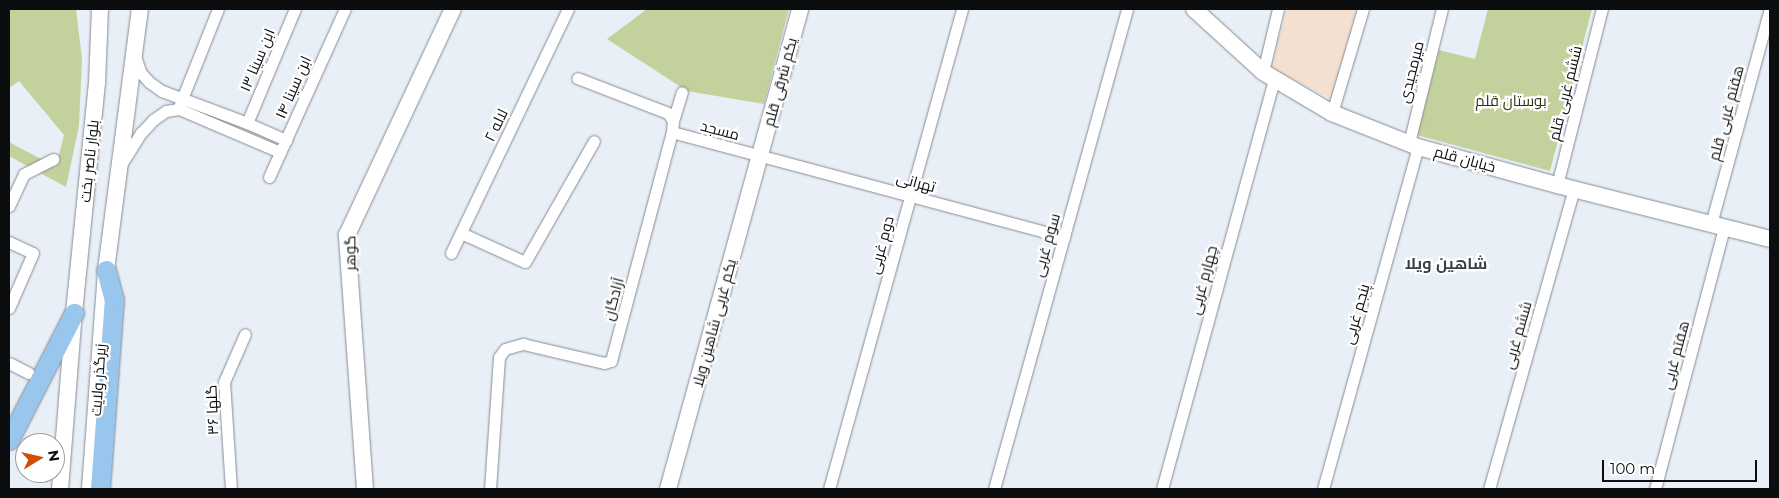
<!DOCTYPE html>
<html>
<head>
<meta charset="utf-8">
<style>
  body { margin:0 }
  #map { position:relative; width:1779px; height:498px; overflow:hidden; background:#e9eff7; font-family:Montserrat,Cairo,sans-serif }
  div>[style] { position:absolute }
  .education>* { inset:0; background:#f4e0d1 }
  .green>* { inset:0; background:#c3d19d }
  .roads { filter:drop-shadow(0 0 1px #868b92) drop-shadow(0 0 1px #868b92) }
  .street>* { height:11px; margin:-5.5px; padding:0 5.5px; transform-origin:5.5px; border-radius:5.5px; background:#fff }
  .secondary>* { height:16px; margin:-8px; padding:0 8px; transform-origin:8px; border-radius:8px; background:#fff }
  .primary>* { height:19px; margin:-9.5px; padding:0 9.5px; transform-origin:9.5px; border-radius:9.5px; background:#98c6ec }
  span { translate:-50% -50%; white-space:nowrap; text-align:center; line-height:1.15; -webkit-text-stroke:4.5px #fff; paint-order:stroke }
  .street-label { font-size:15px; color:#0b0d0f }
  .park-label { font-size:15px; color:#2e3611 }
  .neighbourhood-label { font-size:16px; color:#3b4046; font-weight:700 }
  .frame { position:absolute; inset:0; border:10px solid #0b0d0f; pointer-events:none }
  .north { position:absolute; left:15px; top:433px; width:50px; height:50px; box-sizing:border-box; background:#fff; border:1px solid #9d9e9f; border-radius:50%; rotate:81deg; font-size:14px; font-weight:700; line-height:20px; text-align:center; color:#0b0d0f }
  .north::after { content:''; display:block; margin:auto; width:18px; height:22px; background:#d14d00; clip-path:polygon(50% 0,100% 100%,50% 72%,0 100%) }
  .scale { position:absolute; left:1602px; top:460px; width:155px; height:22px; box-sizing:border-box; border:2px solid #0b0d0f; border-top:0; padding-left:6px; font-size:15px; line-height:18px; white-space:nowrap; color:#0b0d0f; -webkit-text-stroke:4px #fff; paint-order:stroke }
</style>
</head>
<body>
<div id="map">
  <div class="education">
    <i style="clip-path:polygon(1287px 9px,1357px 9px,1333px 100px,1271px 68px)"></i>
  </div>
  <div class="green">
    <i style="clip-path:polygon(9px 9px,76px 9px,82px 59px,79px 126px,66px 187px,9px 156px,9px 142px,56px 167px,64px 135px,19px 81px,9px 88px)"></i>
    <i style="clip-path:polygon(647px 9px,789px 9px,764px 104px,687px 91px,607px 39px)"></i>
    <i style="clip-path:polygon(1488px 9px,1592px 9px,1550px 171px,1417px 135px,1439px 50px,1475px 59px)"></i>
  </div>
  <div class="roads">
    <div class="street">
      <i style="left:135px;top:56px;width:18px;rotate:71deg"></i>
      <i style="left:141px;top:73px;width:12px;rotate:48deg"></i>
      <i style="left:149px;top:82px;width:16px;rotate:35deg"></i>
      <i style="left:162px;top:91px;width:91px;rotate:20.6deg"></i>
      <i style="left:247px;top:123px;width:43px;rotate:23.6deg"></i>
      <i style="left:1263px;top:72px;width:65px;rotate:-76.6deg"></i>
      <i style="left:180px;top:104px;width:102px;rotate:-68.2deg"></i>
      <i style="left:1332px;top:113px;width:109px;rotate:-73.4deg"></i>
      <i style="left:673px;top:121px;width:30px;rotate:-73deg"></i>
      <i style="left:247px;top:123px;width:124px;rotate:-67.2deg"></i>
      <i style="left:672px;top:132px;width:406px;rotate:15deg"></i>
      <i style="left:1409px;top:143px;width:138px;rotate:-76.2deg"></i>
      <i style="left:122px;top:163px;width:36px;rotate:-58deg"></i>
      <i style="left:141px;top:133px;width:18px;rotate:-47deg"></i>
      <i style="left:153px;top:120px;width:16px;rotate:-35deg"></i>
      <i style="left:166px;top:111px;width:13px;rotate:-9deg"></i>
      <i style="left:179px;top:109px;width:110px;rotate:23.1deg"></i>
      <i style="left:269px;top:177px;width:184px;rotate:-65.7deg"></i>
      <i style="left:1557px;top:185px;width:182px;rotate:-75.7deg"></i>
      <i style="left:9px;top:206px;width:35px;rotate:-65deg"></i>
      <i style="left:24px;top:174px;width:33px;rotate:-27deg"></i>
      <i style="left:1711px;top:224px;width:223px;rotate:-74.7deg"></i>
      <i style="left:461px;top:233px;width:70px;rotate:24.4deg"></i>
      <i style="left:525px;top:262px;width:139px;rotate:-60.3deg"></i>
      <i style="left:9px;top:242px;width:26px;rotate:25deg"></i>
      <i style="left:33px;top:253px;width:60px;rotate:113.6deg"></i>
      <i style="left:451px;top:253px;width:271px;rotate:-64.4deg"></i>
      <i style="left:9px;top:363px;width:22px;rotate:27deg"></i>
      <i style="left:231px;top:489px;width:107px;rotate:-93.7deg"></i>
      <i style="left:224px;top:382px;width:52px;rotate:-66.4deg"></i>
      <i style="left:490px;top:489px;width:132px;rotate:-86.1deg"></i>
      <i style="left:499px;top:357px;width:10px;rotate:-53deg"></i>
      <i style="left:505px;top:349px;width:19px;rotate:-16deg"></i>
      <i style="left:523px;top:344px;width:83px;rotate:13.2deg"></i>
      <i style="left:604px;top:363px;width:7px;rotate:-16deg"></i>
      <i style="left:611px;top:361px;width:237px;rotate:-75.1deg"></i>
      <i style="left:672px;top:132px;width:11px;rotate:-85deg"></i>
      <i style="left:673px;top:121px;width:9px;rotate:-122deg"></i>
      <i style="left:668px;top:113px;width:97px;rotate:-159deg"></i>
      <i style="left:829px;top:489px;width:498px;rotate:-74.5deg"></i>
      <i style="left:994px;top:489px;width:498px;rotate:-74.5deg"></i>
      <i style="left:1162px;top:489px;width:425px;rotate:-74.7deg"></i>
      <i style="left:1323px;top:489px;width:355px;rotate:-74.5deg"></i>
      <i style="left:1489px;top:489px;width:312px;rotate:-74.2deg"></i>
      <i style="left:1655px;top:489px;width:270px;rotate:-75.2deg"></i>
    </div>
    <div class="secondary">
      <i style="left:1194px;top:9px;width:93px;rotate:42.4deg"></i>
      <i style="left:1263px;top:72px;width:80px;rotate:30.7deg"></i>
      <i style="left:1332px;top:113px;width:92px;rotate:21.6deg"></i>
      <i style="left:1418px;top:147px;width:144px;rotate:15.3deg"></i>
      <i style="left:1557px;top:185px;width:220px;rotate:14.2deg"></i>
      <i style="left:60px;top:489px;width:177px;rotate:-85.5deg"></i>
      <i style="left:74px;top:313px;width:231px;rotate:-84.3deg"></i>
      <i style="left:97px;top:83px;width:74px;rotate:-87.7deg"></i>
      <i style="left:90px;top:489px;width:220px;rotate:-85.8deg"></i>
      <i style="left:106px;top:270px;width:263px;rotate:-82.6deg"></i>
      <i style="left:365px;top:489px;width:255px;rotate:-94.1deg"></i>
      <i style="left:347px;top:235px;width:250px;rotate:-64.9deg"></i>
      <i style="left:668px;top:489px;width:498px;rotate:-74.6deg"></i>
    </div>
    <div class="primary">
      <i style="left:9px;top:440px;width:143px;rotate:-62.9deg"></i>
      <i style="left:100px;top:489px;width:190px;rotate:-85.8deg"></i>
      <i style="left:114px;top:300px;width:31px;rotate:-105deg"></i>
    </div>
  </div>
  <div class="street-label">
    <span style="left:257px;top:60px;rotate:-67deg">ابن سینا ۱۳</span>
    <span style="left:1411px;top:72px;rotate:-76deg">میرمجیدی</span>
    <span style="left:780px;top:82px;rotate:-75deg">یکم شرقی قلم</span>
    <span style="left:293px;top:87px;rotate:-66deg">ابن سینا ۱۴</span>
    <span style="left:1565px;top:93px;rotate:-76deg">ششم غربی قلم</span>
    <span style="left:1726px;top:113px;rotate:-75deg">هفتم غربی قلم</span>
    <span style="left:496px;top:125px;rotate:-64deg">لاله ۲</span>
    <span style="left:720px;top:130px;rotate:15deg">مسجد</span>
    <span style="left:1465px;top:159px;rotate:15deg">خیابان قلم</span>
    <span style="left:89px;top:161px;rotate:-84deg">بلوار ناصر بخت</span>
    <span style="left:916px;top:182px;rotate:15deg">تهرانی</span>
    <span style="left:881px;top:245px;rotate:-75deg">دوم غربی</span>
    <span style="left:1046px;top:245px;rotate:-74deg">سوم غربی</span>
    <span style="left:350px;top:253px;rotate:-90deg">گوهر</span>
    <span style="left:1203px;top:280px;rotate:-75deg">چهارم غربی</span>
    <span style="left:613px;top:299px;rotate:-75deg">آزادگان</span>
    <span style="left:1356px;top:314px;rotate:-74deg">پنجم غربی</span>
    <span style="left:714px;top:323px;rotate:-75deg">یکم غربی شاهین ویلا</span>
    <span style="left:1517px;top:335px;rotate:-74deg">ششم غربی</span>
    <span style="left:1675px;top:355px;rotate:-75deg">هفتم غربی</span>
    <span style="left:98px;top:380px;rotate:-86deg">زیرگذر ولایت</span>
    <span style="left:212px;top:410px;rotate:-92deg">۳۶ گلها</span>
  </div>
  <div class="park-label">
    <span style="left:1511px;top:101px">بوستان قلم</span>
  </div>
  <div class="neighbourhood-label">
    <span style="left:1446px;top:264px">شاهین ویلا</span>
  </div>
  <div class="frame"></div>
  <div class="north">N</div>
  <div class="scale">100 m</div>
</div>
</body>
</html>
